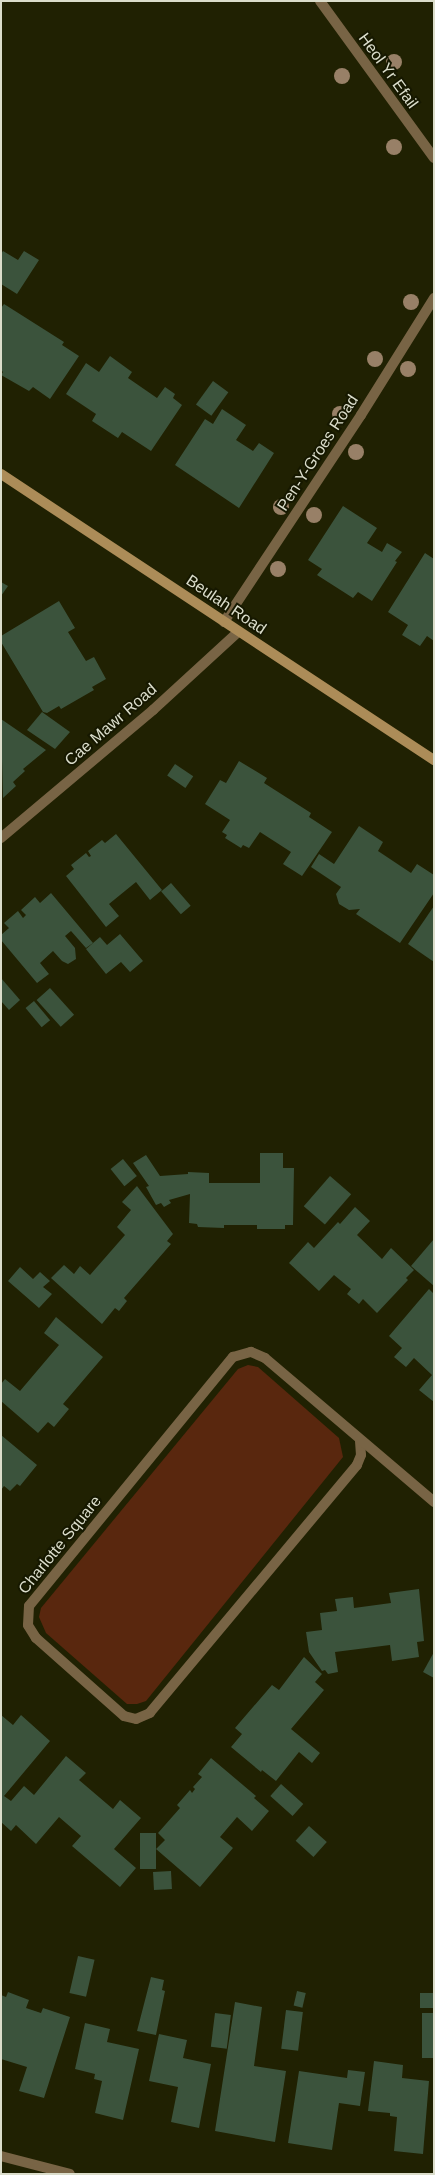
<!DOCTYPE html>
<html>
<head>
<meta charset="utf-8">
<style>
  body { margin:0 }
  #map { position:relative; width:435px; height:2175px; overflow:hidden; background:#202102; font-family:Arial,sans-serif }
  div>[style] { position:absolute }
  .green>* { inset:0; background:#59270e }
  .building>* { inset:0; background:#3b533c; transform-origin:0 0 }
  .street>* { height:10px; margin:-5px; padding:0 5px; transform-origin:5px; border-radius:5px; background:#786445 }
  .secondary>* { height:10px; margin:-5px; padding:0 5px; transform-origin:5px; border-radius:5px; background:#ac8c58 }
  .trees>* { width:16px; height:16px; margin:-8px; border-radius:50%; background:#988067 }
  span { translate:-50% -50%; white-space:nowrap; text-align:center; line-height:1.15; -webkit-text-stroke:4px #161800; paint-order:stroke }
  .street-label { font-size:16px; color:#dbddcb }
  .frame { position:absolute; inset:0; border:2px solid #dbddcb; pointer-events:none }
</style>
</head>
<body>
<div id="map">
  <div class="green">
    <i style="clip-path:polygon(248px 1365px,258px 1367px,339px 1438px,343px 1457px,146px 1701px,137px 1704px,127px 1704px,46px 1633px,39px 1617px,41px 1608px,238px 1369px)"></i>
  </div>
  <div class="building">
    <i style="clip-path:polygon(3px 251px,18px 260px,24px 251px,39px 260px,17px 294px,1px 284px,1px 254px)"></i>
    <i style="clip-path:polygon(4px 304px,64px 342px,62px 345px,79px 356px,50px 399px,33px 387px,29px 391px,1px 375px,3px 372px,1px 370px,1px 308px)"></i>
    <i style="clip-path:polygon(110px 356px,132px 372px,128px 378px,157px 398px,165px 387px,175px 394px,173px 398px,182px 405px,151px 451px,122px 432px,118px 438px,92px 421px,96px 414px,66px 394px,86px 363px,99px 372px)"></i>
    <i style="left:213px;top:381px;width:19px;height:29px;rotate:36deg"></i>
    <i style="clip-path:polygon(222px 409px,246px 425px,236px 440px,253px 451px,259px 443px,274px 453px,239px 508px,175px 465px,205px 419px,213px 424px)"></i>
    <i style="clip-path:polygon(343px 506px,377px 528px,367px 543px,382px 552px,387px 543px,402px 552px,395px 561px,397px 562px,372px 601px,358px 592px,353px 598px,317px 575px,322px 569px,308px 560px)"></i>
    <i style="clip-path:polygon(425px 553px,434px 559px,434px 641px,427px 636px,420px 646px,402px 635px,408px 625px,388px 612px)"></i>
    <i style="clip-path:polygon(1px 582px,8px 586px,1px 596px)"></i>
    <i style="clip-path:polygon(59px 601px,75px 628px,68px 632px,86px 661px,94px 657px,106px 679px,92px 687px,94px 690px,61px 709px,59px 706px,47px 713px,43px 712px,1px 642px,1px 636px)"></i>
    <i style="clip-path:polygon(42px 712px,70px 732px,55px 749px,27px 730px)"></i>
    <i style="clip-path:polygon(1px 719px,46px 750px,23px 769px,25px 771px,13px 782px,16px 786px,3px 798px)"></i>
    <i style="clip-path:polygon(239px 761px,267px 778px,264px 783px,311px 813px,309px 817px,332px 832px,302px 876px,283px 864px,291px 852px,260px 832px,249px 848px,243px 845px,241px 848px,225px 838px,227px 835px,222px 832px,230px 820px,205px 804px,220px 780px,226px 783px)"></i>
    <i style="left:175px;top:764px;width:22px;height:14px;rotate:34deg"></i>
    <i style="clip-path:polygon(359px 826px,383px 842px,378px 851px,411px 873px,417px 864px,434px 875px,434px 893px,400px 943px,356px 914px,360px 909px,349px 910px,339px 904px,336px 894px,341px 887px,311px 867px,319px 854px,334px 864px)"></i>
    <i style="clip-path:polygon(116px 834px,162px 890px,150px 900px,136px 882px,109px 904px,119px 916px,106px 927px,66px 876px,74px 869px,71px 865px,86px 853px,89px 857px,91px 856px,88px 851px,102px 840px,105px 843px)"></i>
    <i style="left:171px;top:883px;width:30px;height:13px;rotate:49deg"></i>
    <i style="clip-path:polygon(51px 893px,93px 943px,86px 948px,71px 931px,65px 936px,75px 948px,76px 959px,68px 964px,62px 961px,53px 951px,40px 963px,49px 974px,37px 983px,1px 940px,1px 935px,9px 928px,4px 923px,18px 911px,23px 918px,26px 915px,21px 910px,35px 897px,40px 903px)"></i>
    <i style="clip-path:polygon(434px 906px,434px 962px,408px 944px)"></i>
    <i style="clip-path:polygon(120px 934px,143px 961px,130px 972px,121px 962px,106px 974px,86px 949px,100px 937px,107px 945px)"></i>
    <i style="clip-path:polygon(1px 978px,20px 1000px,9px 1010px,1px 1001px)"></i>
    <i style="left:50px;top:988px;width:36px;height:18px;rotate:48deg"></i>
    <i style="left:34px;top:1001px;width:25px;height:11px;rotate:50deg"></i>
    <i style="clip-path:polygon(260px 1153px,283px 1153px,283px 1168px,294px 1168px,293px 1225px,285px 1225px,285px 1229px,257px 1229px,257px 1225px,224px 1225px,224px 1228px,198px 1227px,197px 1224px,189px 1223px,190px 1194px,169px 1200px,171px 1203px,164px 1207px,161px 1203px,156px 1205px,146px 1187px,149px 1186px,133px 1163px,146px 1155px,160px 1176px,188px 1174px,188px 1172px,209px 1173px,209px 1183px,260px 1183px)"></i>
    <i style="left:123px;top:1159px;width:22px;height:16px;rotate:51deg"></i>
    <i style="left:330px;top:1176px;width:28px;height:40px;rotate:41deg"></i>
    <i style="clip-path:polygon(137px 1186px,173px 1234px,167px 1241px,171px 1244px,124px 1298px,127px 1301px,119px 1311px,115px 1308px,102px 1324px,51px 1278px,64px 1265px,74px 1274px,80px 1266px,90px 1275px,125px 1235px,117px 1227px,131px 1210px,122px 1202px)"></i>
    <i style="clip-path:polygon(355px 1207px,370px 1221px,357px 1235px,382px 1259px,391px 1248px,414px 1270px,406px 1278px,408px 1280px,377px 1313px,363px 1299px,359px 1304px,347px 1294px,351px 1289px,334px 1275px,319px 1291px,289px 1263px,308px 1242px,314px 1248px,338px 1222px,340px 1224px)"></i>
    <i style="clip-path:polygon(434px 1239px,434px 1286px,411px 1266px)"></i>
    <i style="clip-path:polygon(20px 1267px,33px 1279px,40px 1272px,50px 1281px,43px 1287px,52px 1294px,39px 1308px,8px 1281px)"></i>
    <i style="clip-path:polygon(429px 1289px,434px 1294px,434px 1402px,419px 1390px,432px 1375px,414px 1358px,406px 1367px,394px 1357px,402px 1348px,389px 1336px)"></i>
    <i style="clip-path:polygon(56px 1317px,103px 1357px,63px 1404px,69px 1409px,54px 1427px,48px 1422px,38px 1433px,1px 1401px,1px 1384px,5px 1379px,20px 1391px,59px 1345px,44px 1333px)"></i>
    <i style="clip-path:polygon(1px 1435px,37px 1465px,20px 1486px,17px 1484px,10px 1491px,4px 1486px,1px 1490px)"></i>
    <i style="clip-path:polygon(419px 1589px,424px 1641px,417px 1642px,419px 1657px,392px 1661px,390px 1645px,335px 1652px,338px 1672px,328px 1674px,325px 1670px,322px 1671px,309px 1652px,306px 1632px,322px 1630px,320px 1613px,337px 1611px,335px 1599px,353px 1597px,354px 1608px,391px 1603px,389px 1593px)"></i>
    <i style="clip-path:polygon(434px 1652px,434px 1678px,423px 1672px)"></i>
    <i style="clip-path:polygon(304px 1657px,322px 1674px,315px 1682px,324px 1690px,291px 1729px,320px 1753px,312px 1763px,299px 1752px,276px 1781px,262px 1770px,261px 1772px,231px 1747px,242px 1734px,235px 1728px,272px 1685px,279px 1690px)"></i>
    <i style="clip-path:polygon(1px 1715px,13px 1725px,21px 1715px,50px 1741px,4px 1796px,11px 1801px,24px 1786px,34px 1795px,66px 1756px,86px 1773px,79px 1780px,113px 1809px,120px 1800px,141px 1818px,114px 1849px,136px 1868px,120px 1887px,72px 1846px,81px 1836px,59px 1817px,36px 1844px,16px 1825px,11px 1831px,1px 1822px)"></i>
    <i style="clip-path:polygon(211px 1758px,256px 1796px,254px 1798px,269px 1811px,252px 1831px,237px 1817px,220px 1837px,233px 1848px,200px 1887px,156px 1849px,165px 1840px,158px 1833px,180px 1808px,177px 1805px,190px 1790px,192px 1793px,195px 1789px,193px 1787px,202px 1777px,198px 1774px)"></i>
    <i style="left:281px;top:1784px;width:30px;height:16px;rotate:42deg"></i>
    <i style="left:309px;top:1826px;width:24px;height:20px;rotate:42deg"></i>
    <i style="left:140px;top:1833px;width:16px;height:36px"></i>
    <i style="left:171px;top:1871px;width:18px;height:18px;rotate:87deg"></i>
    <i style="left:78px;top:1956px;width:17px;height:38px;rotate:13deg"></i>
    <i style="clip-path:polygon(151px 1977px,164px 1980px,162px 1990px,165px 1991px,156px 2035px,137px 2031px)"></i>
    <i style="left:297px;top:1991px;width:9px;height:15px;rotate:13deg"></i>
    <i style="clip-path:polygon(8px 1992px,29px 2000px,26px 2008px,41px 2013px,43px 2008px,70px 2017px,44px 2098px,19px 2091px,27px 2067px,1px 2059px,1px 1995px,6px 1997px)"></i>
    <i style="left:420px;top:1993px;width:14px;height:15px"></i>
    <i style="clip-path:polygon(235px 2002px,262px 2007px,254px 2066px,286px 2071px,275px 2142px,215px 2131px)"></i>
    <i style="left:286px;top:2010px;width:17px;height:39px;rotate:7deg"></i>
    <i style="left:215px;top:2013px;width:16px;height:34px;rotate:7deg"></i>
    <i style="left:422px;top:2013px;width:12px;height:45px"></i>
    <i style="clip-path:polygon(85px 2023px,110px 2029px,107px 2042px,139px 2049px,123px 2120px,95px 2113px,102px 2081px,94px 2079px,95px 2074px,75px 2069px)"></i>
    <i style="clip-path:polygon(159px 2034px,187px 2040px,183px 2058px,211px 2064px,199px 2128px,171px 2122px,178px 2087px,149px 2081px)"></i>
    <i style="clip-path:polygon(374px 2061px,403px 2065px,402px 2078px,429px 2081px,423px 2154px,394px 2151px,397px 2117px,390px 2116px,390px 2113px,368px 2111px)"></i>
    <i style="clip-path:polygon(348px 2070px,365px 2072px,360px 2106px,339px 2103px,332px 2150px,288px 2143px,299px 2071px,347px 2078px)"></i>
  </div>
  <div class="street">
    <i style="left:320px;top:1px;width:194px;rotate:54deg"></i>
    <i style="left:224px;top:622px;width:248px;rotate:-56.5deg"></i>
    <i style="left:361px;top:415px;width:138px;rotate:-58deg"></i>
    <i style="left:1px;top:838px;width:199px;rotate:-40.1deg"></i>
    <i style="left:153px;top:710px;width:115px;rotate:-42.5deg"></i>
    <i style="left:360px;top:1441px;width:14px;rotate:86deg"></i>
    <i style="left:361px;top:1455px;width:11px;rotate:112deg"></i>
    <i style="left:357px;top:1465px;width:323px;rotate:129.9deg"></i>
    <i style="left:150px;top:1713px;width:15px;rotate:157deg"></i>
    <i style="left:136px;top:1719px;width:12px;rotate:-166deg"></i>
    <i style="left:124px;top:1716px;width:118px;rotate:-138.4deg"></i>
    <i style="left:36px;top:1638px;width:15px;rotate:-122deg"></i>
    <i style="left:28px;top:1625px;width:19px;rotate:-87deg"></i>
    <i style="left:29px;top:1606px;width:322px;rotate:-50.7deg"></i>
    <i style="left:233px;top:1357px;width:19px;rotate:-16deg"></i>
    <i style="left:251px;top:1352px;width:15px;rotate:23deg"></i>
    <i style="left:265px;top:1358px;width:222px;rotate:40.4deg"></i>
    <i style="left:1px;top:2156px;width:71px;rotate:14.6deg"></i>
  </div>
  <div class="secondary">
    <i style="left:1px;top:474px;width:519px;rotate:33.45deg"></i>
  </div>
  <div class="trees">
    <i style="left:394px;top:62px"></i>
    <i style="left:342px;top:76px"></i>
    <i style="left:394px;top:147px"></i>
    <i style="left:411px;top:302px"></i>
    <i style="left:375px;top:359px"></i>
    <i style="left:408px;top:369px"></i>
    <i style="left:340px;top:414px"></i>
    <i style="left:356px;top:452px"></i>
    <i style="left:281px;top:507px"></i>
    <i style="left:314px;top:515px"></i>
    <i style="left:278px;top:569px"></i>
  </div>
  <div class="street-label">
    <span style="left:388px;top:71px;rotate:54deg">Heol Yr Efail</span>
    <span style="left:318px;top:453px;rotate:-57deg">Pen-Y-Groes Road</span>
    <span style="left:226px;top:605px;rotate:34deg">Beulah Road</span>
    <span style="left:111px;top:725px;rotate:-41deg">Cae Mawr Road</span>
    <span style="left:60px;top:1545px;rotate:-51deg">Charlotte Square</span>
  </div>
  <div class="frame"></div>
</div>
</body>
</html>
